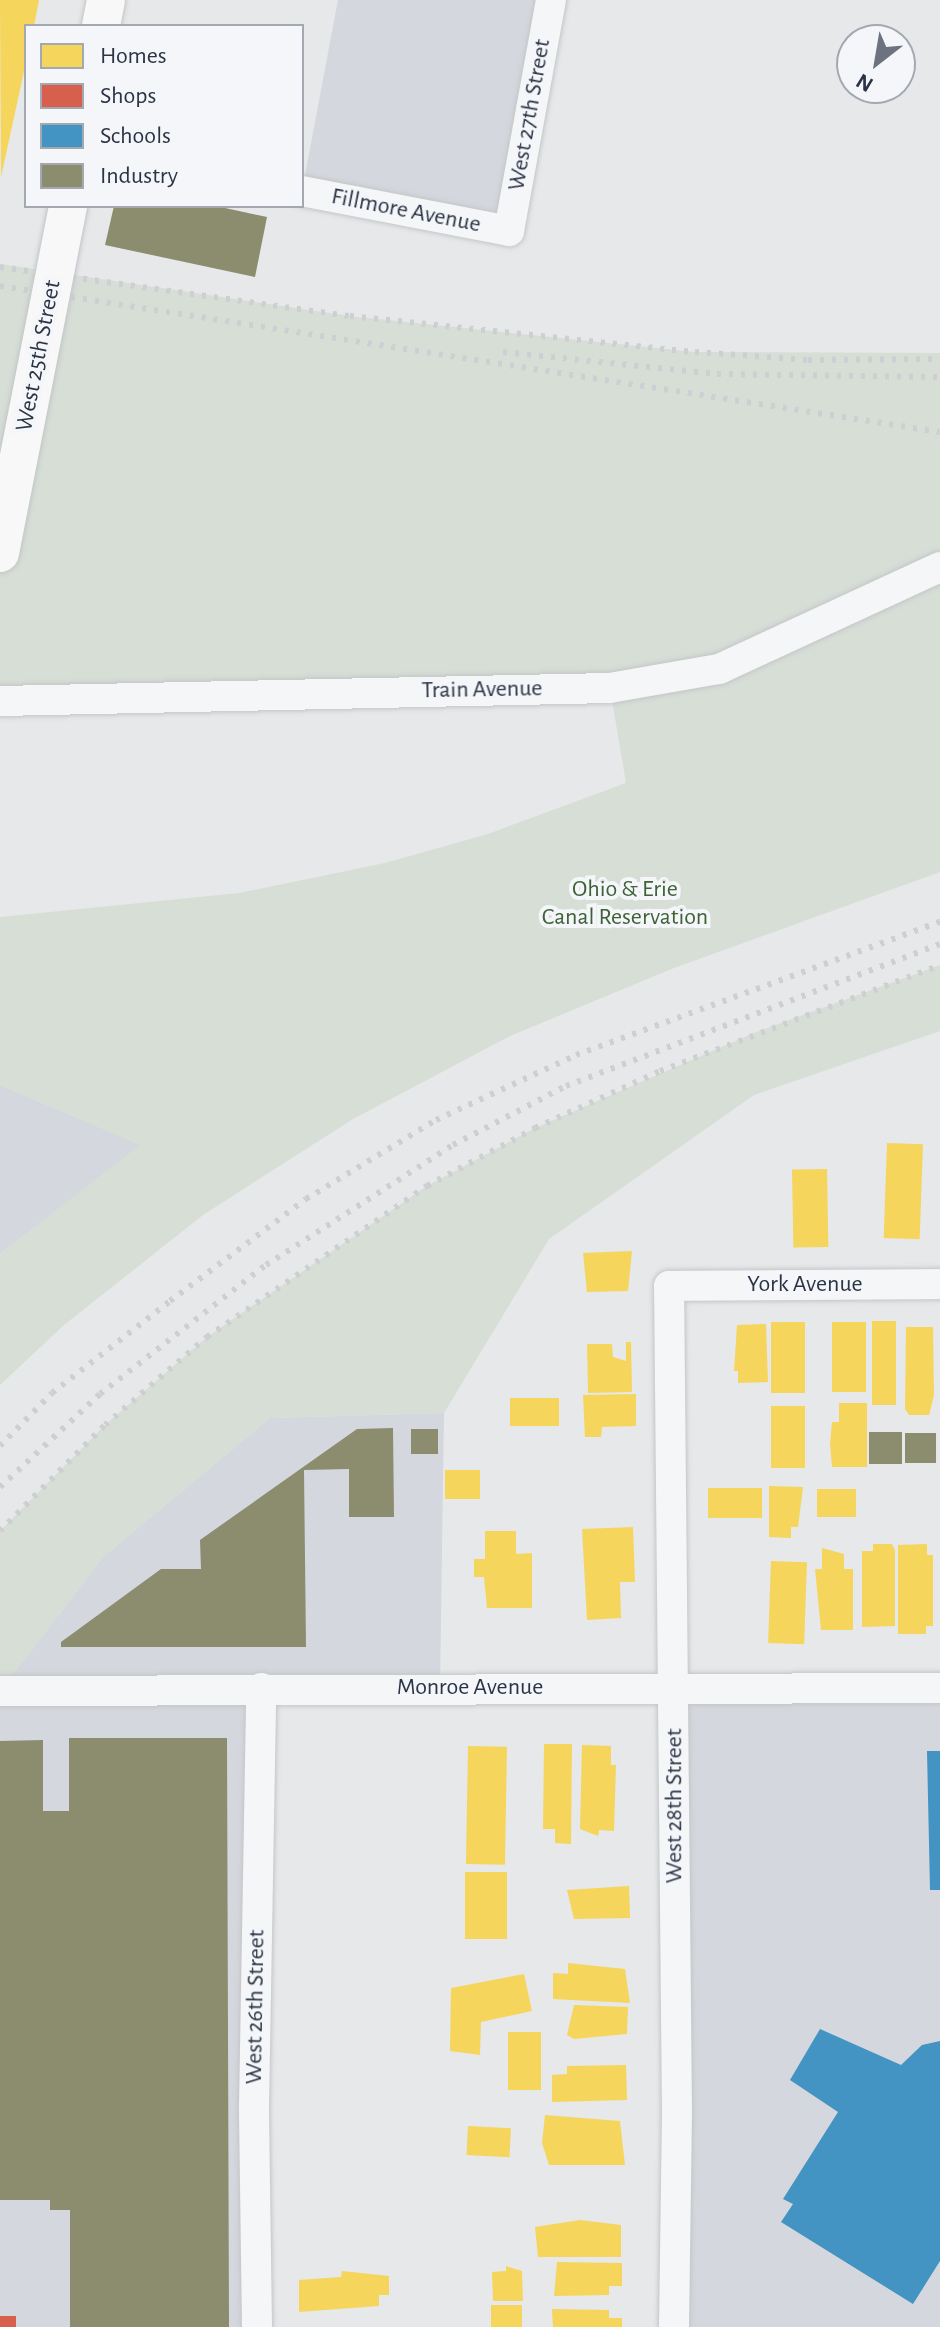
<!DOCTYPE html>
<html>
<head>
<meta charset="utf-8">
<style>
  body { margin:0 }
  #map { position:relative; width:940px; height:2327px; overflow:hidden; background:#e6e8ea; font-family:"Alegreya Sans",sans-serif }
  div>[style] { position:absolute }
  .built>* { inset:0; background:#d4d7dd; transform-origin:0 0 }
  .green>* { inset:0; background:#d6ded6 }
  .homes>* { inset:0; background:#f6d55c; transform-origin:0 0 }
  .shops>* { inset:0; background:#d6604d; transform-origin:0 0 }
  .schools>* { inset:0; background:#4393c3 }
  .industry>* { inset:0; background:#8c8c6e; transform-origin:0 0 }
  .roads { filter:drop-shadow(0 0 2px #c4c6c8) drop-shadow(0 0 2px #c4c6c8) }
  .minor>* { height:30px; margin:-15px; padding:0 15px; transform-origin:15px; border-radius:15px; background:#f5f6f7 }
  .major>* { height:38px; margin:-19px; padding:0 19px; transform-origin:19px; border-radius:19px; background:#f8f8f8 }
  .rail>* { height:6px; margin-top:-3px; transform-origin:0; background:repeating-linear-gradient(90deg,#cecfd2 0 4px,transparent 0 12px) }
  .bridges { filter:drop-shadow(0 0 2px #c2c5c8) drop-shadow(0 0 2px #c2c5c8) }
  .major-bridge>* { height:38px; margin:-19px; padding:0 19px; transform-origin:19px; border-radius:19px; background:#f8f8f8 }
  span { translate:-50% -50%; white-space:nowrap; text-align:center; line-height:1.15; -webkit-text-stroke:8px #f4f6f9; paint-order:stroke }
  .street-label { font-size:24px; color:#2b3445 }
  .park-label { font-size:24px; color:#3f6138 }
  .legend { position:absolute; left:24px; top:24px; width:280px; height:184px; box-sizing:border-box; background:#f4f6f9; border:2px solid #a4a8b1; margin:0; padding:10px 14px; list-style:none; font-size:24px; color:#2b3445 }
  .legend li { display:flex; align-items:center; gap:16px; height:40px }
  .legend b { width:40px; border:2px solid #a4a8b1 }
  .north { position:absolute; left:836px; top:24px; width:80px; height:80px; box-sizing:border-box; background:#f4f6f9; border:2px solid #a4a8b1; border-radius:50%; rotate:211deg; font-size:22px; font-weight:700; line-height:32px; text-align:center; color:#2b3445 }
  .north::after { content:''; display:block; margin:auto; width:28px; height:36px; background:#6c737f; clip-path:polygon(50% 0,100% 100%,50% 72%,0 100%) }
</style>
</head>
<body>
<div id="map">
  <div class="built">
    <i style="clip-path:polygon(338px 0,551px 0,509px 231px,302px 191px)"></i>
    <i style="clip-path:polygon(0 1085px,141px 1145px,0 1254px)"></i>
    <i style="clip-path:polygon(444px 1413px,440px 1688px,265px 1690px,257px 2327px,0 2327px,0 1691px,103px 1557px,270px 1418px)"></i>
    <i style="left:940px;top:1688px;width:639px;height:266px;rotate:90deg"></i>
  </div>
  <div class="green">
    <i style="clip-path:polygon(0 264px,350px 316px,695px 352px,940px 353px,940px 872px,674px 968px,510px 1036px,353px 1119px,203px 1215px,64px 1325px,0 1385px,0 1254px,140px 1145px,0 1085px,0 917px,239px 893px,385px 863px,488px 834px,626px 783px,610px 688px,0 701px,0 552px,19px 456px,0 453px)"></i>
    <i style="clip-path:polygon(940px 965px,940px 1031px,754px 1095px,549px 1239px,444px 1413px,270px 1418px,103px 1557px,0 1691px,0 1531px,105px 1425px,207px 1337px,427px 1186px,535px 1128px,754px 1033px)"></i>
  </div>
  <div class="homes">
    <i style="clip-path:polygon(0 0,39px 0,34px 26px,26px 26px,26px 62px,1px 177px)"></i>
    <i style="left:887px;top:1143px;width:36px;height:95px;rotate:2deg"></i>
    <i style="left:827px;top:1169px;width:78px;height:35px;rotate:89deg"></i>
    <i style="clip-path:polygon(632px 1251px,628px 1291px,587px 1292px,583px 1253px)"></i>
    <i style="left:872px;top:1321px;width:24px;height:84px"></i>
    <i style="left:771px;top:1322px;width:34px;height:71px"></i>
    <i style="left:832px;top:1322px;width:34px;height:70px"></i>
    <i style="clip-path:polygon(766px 1324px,768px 1382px,738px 1383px,738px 1371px,734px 1371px,737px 1325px)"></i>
    <i style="clip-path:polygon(906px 1327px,933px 1327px,934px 1395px,929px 1415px,909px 1415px,905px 1409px)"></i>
    <i style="clip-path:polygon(626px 1342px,631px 1342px,632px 1392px,588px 1393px,587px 1344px,612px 1344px,613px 1357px,626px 1361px)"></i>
    <i style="clip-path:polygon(636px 1394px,636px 1426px,602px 1427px,601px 1437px,585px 1437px,583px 1395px)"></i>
    <i style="left:510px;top:1398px;width:49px;height:28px"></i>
    <i style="clip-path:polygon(839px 1403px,867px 1403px,867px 1467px,832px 1467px,830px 1444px,832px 1422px,839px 1422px)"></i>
    <i style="left:771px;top:1406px;width:34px;height:62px"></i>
    <i style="left:445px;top:1470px;width:35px;height:29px"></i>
    <i style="clip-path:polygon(769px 1486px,803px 1487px,798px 1527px,791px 1527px,791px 1538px,769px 1537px)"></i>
    <i style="left:708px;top:1488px;width:54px;height:30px"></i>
    <i style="left:817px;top:1489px;width:39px;height:28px"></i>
    <i style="clip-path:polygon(633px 1527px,635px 1582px,620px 1582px,621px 1618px,587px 1620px,582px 1529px)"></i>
    <i style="clip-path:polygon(485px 1531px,516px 1531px,516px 1554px,532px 1553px,532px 1608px,487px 1608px,484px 1577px,474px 1577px,474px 1559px,485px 1559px)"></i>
    <i style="clip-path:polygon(873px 1544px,892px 1544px,895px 1550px,895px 1626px,862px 1627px,862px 1551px,873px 1551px)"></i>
    <i style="clip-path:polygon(927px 1544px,927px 1555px,933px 1555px,933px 1626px,926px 1626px,926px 1634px,898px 1634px,898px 1545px)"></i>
    <i style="clip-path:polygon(822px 1548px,844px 1554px,844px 1569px,853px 1569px,853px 1630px,821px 1630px,815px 1569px,822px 1569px)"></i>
    <i style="left:771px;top:1561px;width:36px;height:82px;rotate:2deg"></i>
    <i style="clip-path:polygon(544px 1744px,572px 1744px,571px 1844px,555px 1843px,555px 1829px,543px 1829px)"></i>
    <i style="clip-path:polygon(582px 1745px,611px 1746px,611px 1765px,616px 1765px,614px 1831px,599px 1830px,598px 1836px,580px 1829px)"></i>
    <i style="left:468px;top:1746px;width:39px;height:118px;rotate:1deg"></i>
    <i style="left:507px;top:1872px;width:67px;height:42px;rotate:90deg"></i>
    <i style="clip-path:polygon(629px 1886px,630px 1918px,574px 1919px,567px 1890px)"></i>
    <i style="clip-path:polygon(568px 1963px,625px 1969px,630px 2003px,553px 1999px,553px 1973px,568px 1974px)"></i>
    <i style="clip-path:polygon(524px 1974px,532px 2011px,481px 2022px,480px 2055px,450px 2051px,451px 1988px)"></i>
    <i style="clip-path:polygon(574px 2005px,628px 2007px,627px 2034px,574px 2039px,567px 2035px)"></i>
    <i style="left:508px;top:2032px;width:33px;height:58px"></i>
    <i style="clip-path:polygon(626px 2065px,627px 2100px,552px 2102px,552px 2075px,567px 2074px,567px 2066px)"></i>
    <i style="clip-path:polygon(545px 2115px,620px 2121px,625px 2165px,549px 2165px,542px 2143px)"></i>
    <i style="left:468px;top:2126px;width:43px;height:29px;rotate:3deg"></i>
    <i style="clip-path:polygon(580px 2220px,621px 2225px,621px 2257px,538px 2257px,535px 2227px)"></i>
    <i style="clip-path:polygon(557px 2262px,622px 2263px,622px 2286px,609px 2286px,609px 2295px,554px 2296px)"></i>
    <i style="clip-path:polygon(506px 2266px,522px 2271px,523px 2301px,493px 2301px,492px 2272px,506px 2271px)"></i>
    <i style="clip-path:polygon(342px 2271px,389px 2276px,389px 2295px,379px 2295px,379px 2306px,299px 2312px,299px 2280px,341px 2277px)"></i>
    <i style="left:522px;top:2305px;width:22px;height:31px;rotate:90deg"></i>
    <i style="clip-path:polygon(552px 2309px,609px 2310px,609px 2318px,622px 2318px,622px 2327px,553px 2327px)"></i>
  </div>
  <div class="shops">
    <i style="left:0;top:2316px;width:16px;height:11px"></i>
  </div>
  <div class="schools">
    <i style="clip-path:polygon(927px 1751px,940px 1751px,940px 1890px,930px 1890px)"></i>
    <i style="clip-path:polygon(820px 2029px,901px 2065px,922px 2045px,940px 2041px,940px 2261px,913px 2304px,781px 2222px,793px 2204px,783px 2199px,838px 2112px,790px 2080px)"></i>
  </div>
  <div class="industry">
    <i style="clip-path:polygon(114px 206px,216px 206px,267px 217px,255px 277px,105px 245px)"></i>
    <i style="clip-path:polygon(393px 1428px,394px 1517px,349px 1517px,349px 1469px,304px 1470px,306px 1647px,61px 1647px,61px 1642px,161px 1569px,201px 1569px,200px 1540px,357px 1429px)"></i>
    <i style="left:411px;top:1429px;width:27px;height:25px"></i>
    <i style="left:902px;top:1432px;width:32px;height:33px;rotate:90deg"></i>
    <i style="left:905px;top:1433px;width:31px;height:30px"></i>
    <i style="clip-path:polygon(69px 1738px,227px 1738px,229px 2327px,70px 2327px,70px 2210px,50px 2210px,50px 2200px,0 2200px,0 1741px,43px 1740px,43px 1811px,69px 1811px)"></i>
  </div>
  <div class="roads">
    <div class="minor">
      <i style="left:302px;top:191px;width:211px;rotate:10.9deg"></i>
      <i style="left:509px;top:231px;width:235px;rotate:-79.7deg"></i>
      <i style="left:0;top:701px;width:610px;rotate:-1.22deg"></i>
      <i style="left:610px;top:688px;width:111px;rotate:-9.9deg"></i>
      <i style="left:719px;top:669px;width:243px;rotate:-24.8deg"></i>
      <i style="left:0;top:1691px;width:940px;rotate:-0.18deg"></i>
      <i style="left:257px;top:2327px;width:220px;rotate:-90.8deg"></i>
      <i style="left:254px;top:2107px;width:419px;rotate:-89deg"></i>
      <i style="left:674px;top:2327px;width:214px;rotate:-89.2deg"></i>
      <i style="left:677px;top:2113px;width:827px;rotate:-90.55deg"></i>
      <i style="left:669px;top:1286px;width:271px;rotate:-0.4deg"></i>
    </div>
    <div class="major">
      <i style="left:101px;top:26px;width:26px;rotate:-79deg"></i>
    </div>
  </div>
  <div class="rail">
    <i style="left:0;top:267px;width:353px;rotate:8deg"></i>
    <i style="left:350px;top:316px;width:347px;rotate:6deg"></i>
    <i style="left:695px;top:352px;width:113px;rotate:4deg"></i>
    <i style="left:808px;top:360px;width:132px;rotate:-0.4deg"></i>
    <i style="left:0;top:286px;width:951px;rotate:8.83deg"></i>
    <i style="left:503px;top:352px;width:215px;rotate:5.9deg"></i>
    <i style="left:717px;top:374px;width:223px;rotate:0.8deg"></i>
    <i style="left:0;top:1446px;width:74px;rotate:-45.5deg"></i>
    <i style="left:52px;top:1393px;width:150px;rotate:-37.9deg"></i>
    <i style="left:170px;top:1301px;width:170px;rotate:-36.9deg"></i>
    <i style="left:306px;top:1199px;width:152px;rotate:-31.3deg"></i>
    <i style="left:436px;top:1120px;width:154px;rotate:-24.9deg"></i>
    <i style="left:576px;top:1055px;width:388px;rotate:-20.1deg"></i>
    <i style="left:0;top:1487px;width:137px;rotate:-42.9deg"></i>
    <i style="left:100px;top:1394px;width:210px;rotate:-37.9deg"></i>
    <i style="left:266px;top:1265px;width:222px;rotate:-32.7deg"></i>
    <i style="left:453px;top:1145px;width:127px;rotate:-27.6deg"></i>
    <i style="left:566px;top:1086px;width:400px;rotate:-20.8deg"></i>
    <i style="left:0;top:1531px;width:149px;rotate:-45.3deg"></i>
    <i style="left:105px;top:1425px;width:135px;rotate:-40.8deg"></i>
    <i style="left:207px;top:1337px;width:267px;rotate:-34.5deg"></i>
    <i style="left:427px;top:1186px;width:123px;rotate:-28.2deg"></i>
    <i style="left:535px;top:1128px;width:137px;rotate:-24.5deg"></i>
    <i style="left:660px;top:1071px;width:299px;rotate:-20.7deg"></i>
  </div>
  <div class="bridges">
    <div class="major-bridge">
      <i style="left:0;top:553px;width:354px;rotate:-78.9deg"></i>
    </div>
  </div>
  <div class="street-label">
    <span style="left:530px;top:115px;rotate:-80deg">West 27th Street</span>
    <span style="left:406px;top:211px;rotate:11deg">Fillmore Avenue</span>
    <span style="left:39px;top:356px;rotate:-79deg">West 25th Street</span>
    <span style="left:482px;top:690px;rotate:-1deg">Train Avenue</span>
    <span style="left:805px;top:1285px">York Avenue</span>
    <span style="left:470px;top:1688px">Monroe Avenue</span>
    <span style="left:675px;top:1806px;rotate:-90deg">West 28th Street</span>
    <span style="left:256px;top:2007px;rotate:-89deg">West 26th Street</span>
  </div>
  <div class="park-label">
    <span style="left:625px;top:904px">Ohio &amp; Erie<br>Canal Reservation</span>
  </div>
  <ul class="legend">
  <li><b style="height:22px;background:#f6d55c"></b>Homes</li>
  <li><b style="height:22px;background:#d6604d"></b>Shops</li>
  <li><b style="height:22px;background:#4393c3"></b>Schools</li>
  <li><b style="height:22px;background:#8c8c6e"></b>Industry</li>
  </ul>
  <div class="north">N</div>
</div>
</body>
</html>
